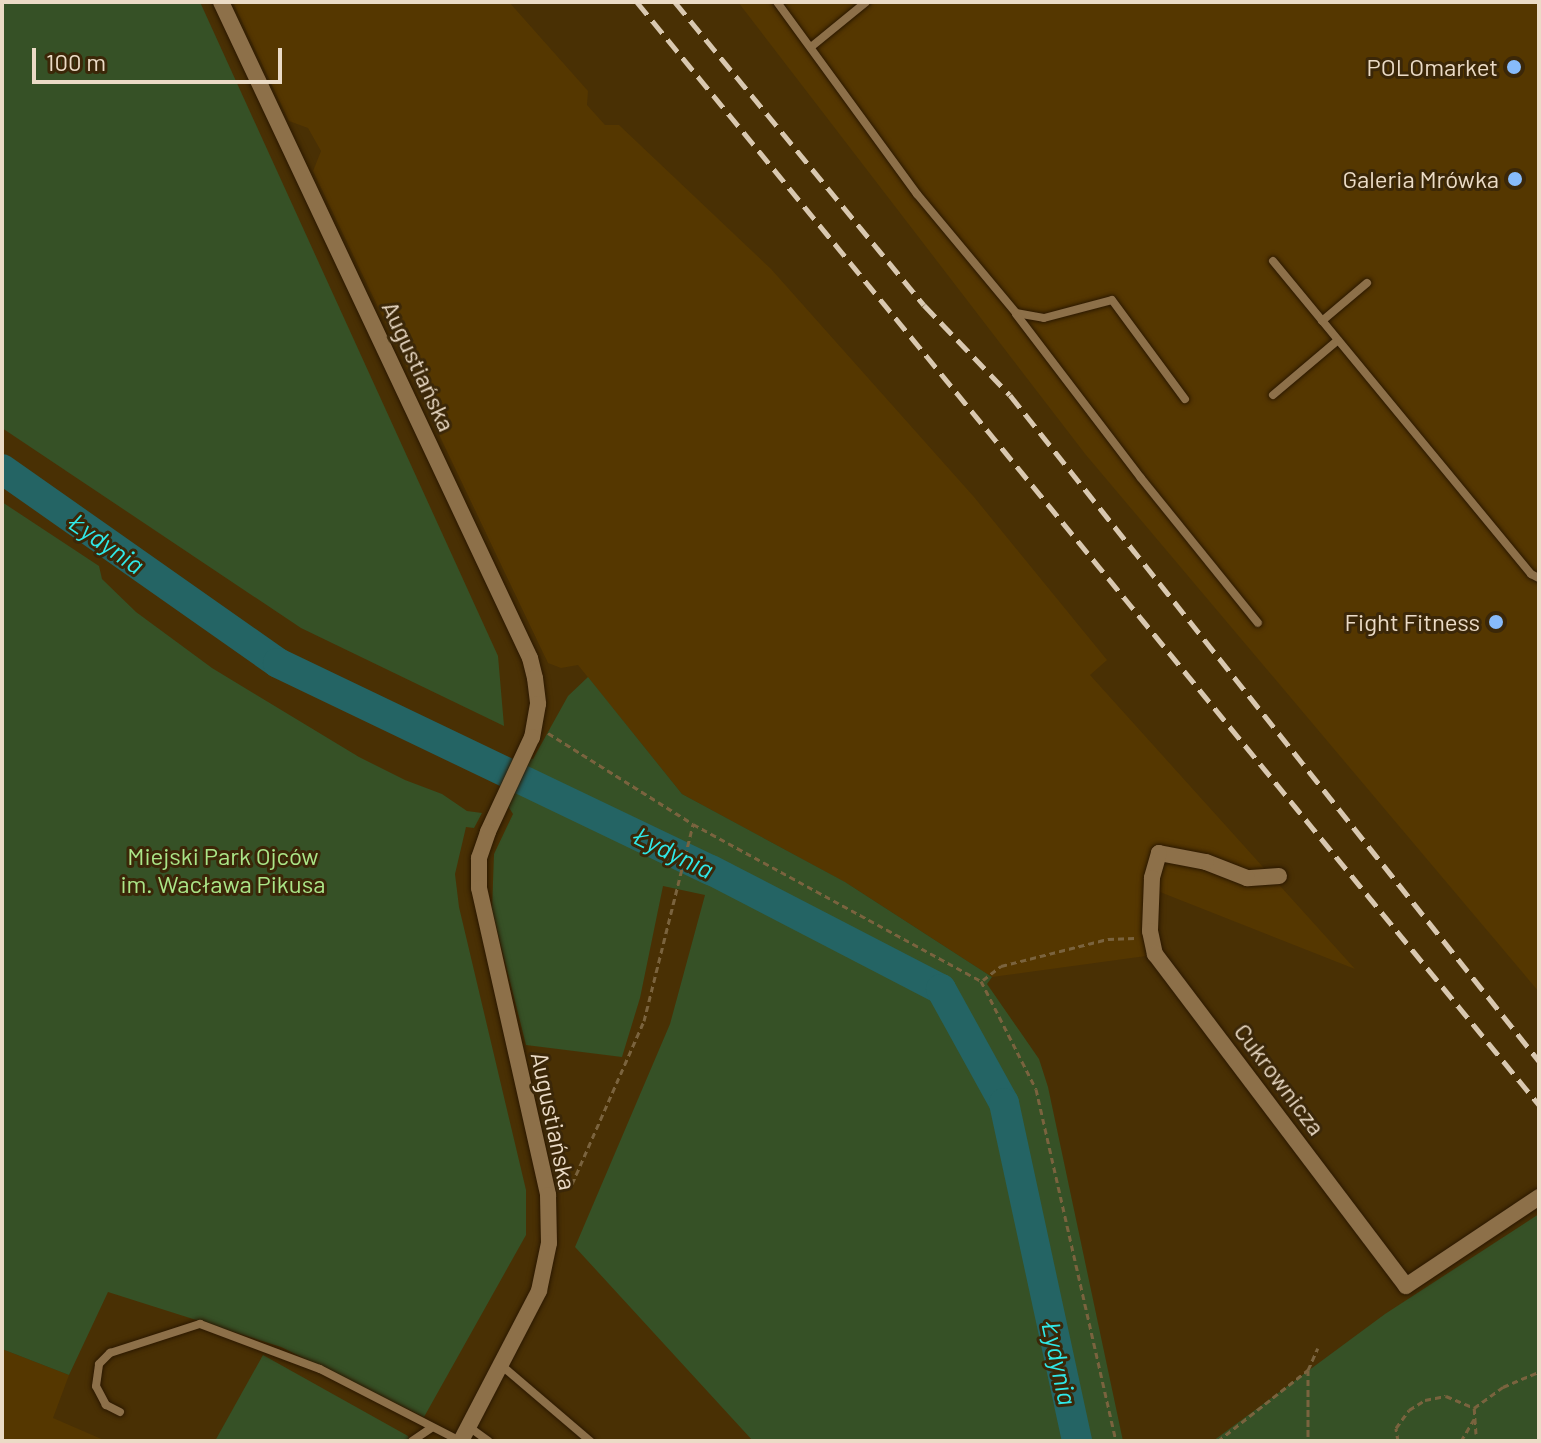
<!DOCTYPE html>
<html>
<head>
<meta charset="utf-8">
<style>
  body { margin:0 }
  #map { position:relative; width:1541px; height:1443px; overflow:hidden; background:#493004; font-family:Barlow,sans-serif }
  div>[style] { position:absolute }
  .built>* { inset:0; background:#553700 }
  .green>* { inset:0; background:#365126 }
  .river>* { height:30px; margin:-15px; padding:0 15px; transform-origin:15px; border-radius:15px; background:#246464 }
  .path>* { height:3px; margin-top:-1.5px; transform-origin:0; background:repeating-linear-gradient(90deg,#7a633e 0 6px,transparent 0 10px) }
  .roads { filter:drop-shadow(0 0 2px #2b1800) drop-shadow(0 0 2px #2b1800) }
  .lane>* { height:8px; margin:-4px; padding:0 4px; transform-origin:4px; border-radius:4px; background:#8d7049 }
  .street>* { height:16px; margin:-8px; padding:0 8px; transform-origin:8px; border-radius:8px; background:#8d7049 }
  .rail>* { height:5px; margin-top:-2.5px; transform-origin:0; background:repeating-linear-gradient(90deg,#d9c8b0 0 16px,transparent 0 24px) }
  .dots>* { width:22px; height:22px; translate:-50% -50%; box-sizing:border-box; border:4px solid #3b2708; border-radius:50% }
  span { translate:-50% -50%; white-space:nowrap; text-align:center; line-height:1.15; -webkit-text-stroke:6px #3b2708; paint-order:stroke }
  .poi-label { font-size:24px; color:#ebdbc6 }
  .right { translate:-100% -50%; text-align:right }
  .street-label { font-size:24px; color:#ebdbc6 }
  .park-label { font-size:24px; color:#abe688 }
  .water-label { font-size:26px; color:#30e8e8; font-style:italic }
  .frame { position:absolute; inset:0; border:4px solid #ebdbc6; pointer-events:none }
  .scale { position:absolute; left:32px; top:48px; width:250px; height:36px; box-sizing:border-box; border:4px solid #ebdbc6; border-top:0; padding-left:10px; font-size:24px; line-height:28px; white-space:nowrap; color:#ebdbc6; -webkit-text-stroke:6px #3b2708; paint-order:stroke }
</style>
</head>
<body>
<div id="map">
  <div class="built">
    <i style="clip-path:polygon(233px 2px,509px 2px,588px 91px,587px 105px,605px 125px,619px 125px,771px 269px,974px 497px,1107px 660px,1090px 675px,1355px 969px,1160px 892px,1146px 956px,992px 977px,848px 884px,682px 794px,578px 665px,561px 668px,548px 663px,313px 171px,321px 151px,308px 128px,289px 121px)"></i>
    <i style="clip-path:polygon(738px 2px,1539px 2px,1539px 992px,1086px 455px)"></i>
    <i style="clip-path:polygon(2px 1349px,69px 1375px,53px 1418px,106px 1441px,2px 1441px)"></i>
  </div>
  <div class="green">
    <i style="clip-path:polygon(2px 2px,200px 2px,498px 656px,504px 726px,301px 628px,2px 428px)"></i>
    <i style="clip-path:polygon(2px 502px,99px 566px,102px 579px,136px 612px,212px 668px,359px 757px,405px 780px,442px 794px,467px 811px,482px 813px,474px 828px,466px 827px,455px 874px,459px 907px,526px 1190px,526px 1235px,424px 1417px,281px 1347px,108px 1292px,69px 1375px,2px 1349px)"></i>
    <i style="clip-path:polygon(588px 677px,682px 794px,845px 882px,992px 977px,987px 984px,1039px 1059px,1048px 1087px,1123px 1441px,753px 1441px,575px 1247px,670px 1024px,705px 895px,663px 886px,640px 998px,622px 1057px,526px 1045px,492px 910px,494px 854px,513px 814px,504px 800px,525px 757px,533px 759px,568px 696px)"></i>
    <i style="clip-path:polygon(1539px 1214px,1539px 1441px,1213px 1441px,1385px 1314px)"></i>
    <i style="clip-path:polygon(263px 1355px,408px 1436px,409px 1438px,406px 1441px,215px 1441px)"></i>
  </div>
  <div class="river">
    <i style="left:2px;top:469px;width:337px;rotate:35.1deg"></i>
    <i style="left:278px;top:663px;width:480px;rotate:25.6deg"></i>
    <i style="left:711px;top:870px;width:259px;rotate:27.4deg"></i>
    <i style="left:941px;top:989px;width:130px;rotate:61.1deg"></i>
    <i style="left:1004px;top:1103px;width:346px;rotate:77.8deg"></i>
  </div>
  <div class="path">
    <i style="left:548px;top:733px;width:171px;rotate:32.1deg"></i>
    <i style="left:693px;top:824px;width:328px;rotate:28.6deg"></i>
    <i style="left:981px;top:981px;width:121px;rotate:63deg"></i>
    <i style="left:1036px;top:1089px;width:361px;rotate:77.2deg"></i>
    <i style="left:983px;top:980px;width:23px;rotate:-38deg"></i>
    <i style="left:1001px;top:966px;width:110px;rotate:-14.2deg"></i>
    <i style="left:1108px;top:939px;width:27px;rotate:-2deg"></i>
    <i style="left:562px;top:1189px;width:11px;rotate:-27deg"></i>
    <i style="left:572px;top:1184px;width:178px;rotate:-66.2deg"></i>
    <i style="left:644px;top:1021px;width:203px;rotate:-76deg"></i>
    <i style="left:1308px;top:1370px;width:24px;rotate:-66deg"></i>
    <i style="left:1476px;top:1434px;width:26px;rotate:-94deg"></i>
    <i style="left:1474px;top:1408px;width:36px;rotate:-36deg"></i>
    <i style="left:1503px;top:1387px;width:39px;rotate:-23deg"></i>
    <i style="left:1218px;top:1441px;width:115px;rotate:-38.3deg"></i>
    <i style="left:1308px;top:1370px;width:71px;rotate:90deg"></i>
    <i style="left:1398px;top:1441px;width:13px;rotate:-99deg"></i>
    <i style="left:1396px;top:1428px;width:22px;rotate:-54deg"></i>
    <i style="left:1409px;top:1410px;width:19px;rotate:-32deg"></i>
    <i style="left:1425px;top:1400px;width:21px;rotate:-11deg"></i>
    <i style="left:1446px;top:1396px;width:30px;rotate:23deg"></i>
    <i style="left:1461px;top:1441px;width:27px;rotate:-59deg"></i>
  </div>
  <div class="roads">
    <div class="lane">
      <i style="left:777px;top:2px;width:238px;rotate:53.9deg"></i>
      <i style="left:917px;top:194px;width:155px;rotate:50.2deg"></i>
      <i style="left:1016px;top:313px;width:28px;rotate:10deg"></i>
      <i style="left:1044px;top:318px;width:70px;rotate:-14.8deg"></i>
      <i style="left:1112px;top:300px;width:123px;rotate:53.6deg"></i>
      <i style="left:811px;top:47px;width:71px;rotate:-39.3deg"></i>
      <i style="left:1273px;top:261px;width:406px;rotate:50.5deg"></i>
      <i style="left:1531px;top:574px;width:9px;rotate:27deg"></i>
      <i style="left:1016px;top:314px;width:206px;rotate:52.7deg"></i>
      <i style="left:1141px;top:478px;width:186px;rotate:51.1deg"></i>
      <i style="left:1322px;top:321px;width:59px;rotate:-40.2deg"></i>
      <i style="left:1273px;top:395px;width:85px;rotate:-40.2deg"></i>
      <i style="left:501px;top:1365px;width:117px;rotate:40.5deg"></i>
      <i style="left:120px;top:1412px;width:16px;rotate:-153deg"></i>
      <i style="left:106px;top:1405px;width:21px;rotate:-118deg"></i>
      <i style="left:96px;top:1386px;width:22px;rotate:-82deg"></i>
      <i style="left:99px;top:1364px;width:16px;rotate:-45deg"></i>
      <i style="left:110px;top:1353px;width:95px;rotate:-17.9deg"></i>
      <i style="left:200px;top:1324px;width:128px;rotate:20.6deg"></i>
      <i style="left:320px;top:1369px;width:157px;rotate:27.2deg"></i>
      <i style="left:469px;top:1427px;width:24px;rotate:36deg"></i>
      <i style="left:412px;top:1441px;width:23px;rotate:-34deg"></i>
    </div>
    <div class="street">
      <i style="left:221px;top:2px;width:725px;rotate:64.78deg"></i>
      <i style="left:530px;top:658px;width:21px;rotate:76deg"></i>
      <i style="left:535px;top:678px;width:26px;rotate:83deg"></i>
      <i style="left:538px;top:704px;width:34px;rotate:100deg"></i>
      <i style="left:532px;top:737px;width:105px;rotate:114.9deg"></i>
      <i style="left:488px;top:832px;width:28px;rotate:109deg"></i>
      <i style="left:479px;top:858px;width:30px;rotate:90deg"></i>
      <i style="left:479px;top:888px;width:315px;rotate:77.3deg"></i>
      <i style="left:548px;top:1195px;width:48px;rotate:88.8deg"></i>
      <i style="left:549px;top:1243px;width:49px;rotate:101.8deg"></i>
      <i style="left:539px;top:1291px;width:169px;rotate:117.5deg"></i>
      <i style="left:1279px;top:876px;width:32px;rotate:176deg"></i>
      <i style="left:1247px;top:878px;width:44px;rotate:-158.7deg"></i>
      <i style="left:1206px;top:862px;width:48px;rotate:-169.2deg"></i>
      <i style="left:1159px;top:853px;width:26px;rotate:106deg"></i>
      <i style="left:1152px;top:878px;width:53px;rotate:92.2deg"></i>
      <i style="left:1150px;top:931px;width:24px;rotate:78deg"></i>
      <i style="left:1155px;top:954px;width:416px;rotate:52.9deg"></i>
      <i style="left:1406px;top:1286px;width:160px;rotate:-33.8deg"></i>
    </div>
  </div>
  <div class="rail">
    <i style="left:637px;top:2px;width:1425px;rotate:50.72deg"></i>
    <i style="left:675px;top:2px;width:392px;rotate:50.6deg"></i>
    <i style="left:924px;top:305px;width:124px;rotate:46.3deg"></i>
    <i style="left:1010px;top:395px;width:851px;rotate:51.54deg"></i>
  </div>
  <div class="dots">
    <i style="left:1514px;top:67px;background:#87bbfb"></i>
    <i style="left:1515px;top:179px;background:#87bbfb"></i>
    <i style="left:1496px;top:622px;background:#87bbfb"></i>
  </div>
  <div class="poi-label">
    <span class="right" style="left:1498px;top:67px">POLOmarket</span>
    <span class="right" style="left:1499px;top:179px">Galeria Mrówka</span>
    <span class="right" style="left:1480px;top:622px">Fight Fitness</span>
  </div>
  <div class="street-label">
    <span style="left:419px;top:366px;rotate:65deg">Augustiańska</span>
    <span style="left:1280px;top:1079px;rotate:53deg">Cukrownicza</span>
    <span style="left:554px;top:1121px;rotate:78deg">Augustiańska</span>
  </div>
  <div class="park-label">
    <span style="left:223px;top:870px">Miejski Park Ojców<br>im. Wacława Pikusa</span>
  </div>
  <div class="water-label">
    <span style="left:107px;top:543px;rotate:35deg">Łydynia</span>
    <span style="left:674px;top:852px;rotate:26deg">Łydynia</span>
    <span style="left:1060px;top:1363px;rotate:78deg">Łydynia</span>
  </div>
  <div class="frame"></div>
  <div class="scale">100 m</div>
</div>
</body>
</html>
